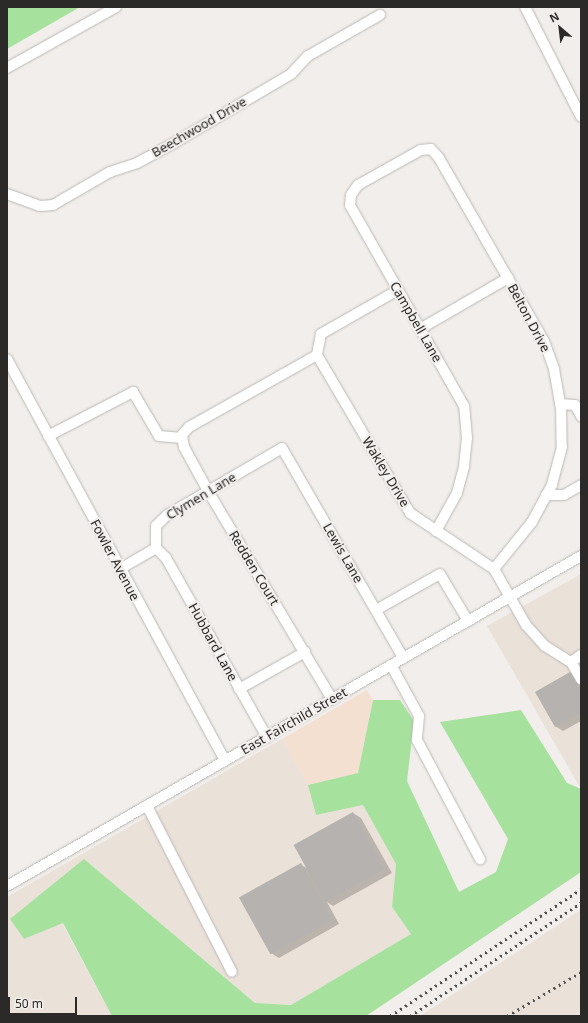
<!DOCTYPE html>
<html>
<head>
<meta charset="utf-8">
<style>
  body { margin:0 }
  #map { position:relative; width:588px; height:1023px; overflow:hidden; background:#f1eeeb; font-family:"Noto Sans",sans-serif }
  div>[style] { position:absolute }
  .commercial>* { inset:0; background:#f4e0d1 }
  .built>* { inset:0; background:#eae1d9 }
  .green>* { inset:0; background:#a6e19d }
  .shadow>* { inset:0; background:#0003 }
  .building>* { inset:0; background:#b5b2af; transform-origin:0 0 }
  .roads { filter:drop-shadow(0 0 1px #bbb8b6) drop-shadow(0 0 1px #bbb8b6) }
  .minor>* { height:10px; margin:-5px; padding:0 5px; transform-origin:5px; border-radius:5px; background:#fff }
  .rail>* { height:2.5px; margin-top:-1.25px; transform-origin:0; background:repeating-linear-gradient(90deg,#504f4d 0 2px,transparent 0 6px) }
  span { translate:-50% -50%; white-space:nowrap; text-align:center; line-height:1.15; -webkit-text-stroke:4px #f1eeeb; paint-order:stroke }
  .street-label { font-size:13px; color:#2b2a29 }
  .frame { position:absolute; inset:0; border:8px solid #2b2a29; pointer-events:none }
  .north { position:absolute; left:540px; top:8px; width:40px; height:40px; -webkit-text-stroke:3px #f1eeeb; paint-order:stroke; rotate:332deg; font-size:11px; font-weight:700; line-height:16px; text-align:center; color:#2b2a29 }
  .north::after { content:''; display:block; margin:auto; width:14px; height:18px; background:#2b2a29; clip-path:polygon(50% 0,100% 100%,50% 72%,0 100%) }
  .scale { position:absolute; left:8px; top:997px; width:69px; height:18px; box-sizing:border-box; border:2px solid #2b2a29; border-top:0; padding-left:5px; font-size:12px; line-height:14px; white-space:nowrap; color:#2b2a29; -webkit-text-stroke:3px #f1eeeb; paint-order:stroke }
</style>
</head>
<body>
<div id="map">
  <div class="commercial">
    <i style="clip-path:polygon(367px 690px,373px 700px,358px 773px,308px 785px,282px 739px)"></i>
  </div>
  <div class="built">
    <i style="clip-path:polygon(581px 574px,581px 789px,487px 626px)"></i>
    <i style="clip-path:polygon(282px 739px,308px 785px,316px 815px,363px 805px,396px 864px,392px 907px,411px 934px,291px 1005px,255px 1003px,84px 859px,24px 939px,62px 923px,112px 1016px,7px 1016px,7px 897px)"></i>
    <i style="clip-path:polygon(581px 910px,581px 1016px,420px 1016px,579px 911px)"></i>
  </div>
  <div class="green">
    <i style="clip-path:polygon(7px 7px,80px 7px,7px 49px)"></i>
    <i style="clip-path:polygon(373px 700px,400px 700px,414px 721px,407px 781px,459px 892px,496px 872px,508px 839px,440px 722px,521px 710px,567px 783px,581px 789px,581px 872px,366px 1016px,112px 1016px,63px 923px,24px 939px,10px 919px,84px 859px,255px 1003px,291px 1005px,411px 934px,392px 907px,396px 864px,363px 805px,316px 815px,308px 785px,358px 773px)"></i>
  </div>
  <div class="shadow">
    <i style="clip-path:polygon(570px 673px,581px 682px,581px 721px,563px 731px,555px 726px)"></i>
    <i style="clip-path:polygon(353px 813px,361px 818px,392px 873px,333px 906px,327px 902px,339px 924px,279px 958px,271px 953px,301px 865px,307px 868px)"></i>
  </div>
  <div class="building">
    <i style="clip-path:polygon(570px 672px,581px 690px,581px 712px,555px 727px,535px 692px)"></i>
    <i style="left:353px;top:812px;width:65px;height:68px;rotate:61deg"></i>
    <i style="left:301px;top:863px;width:65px;height:71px;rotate:61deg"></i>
  </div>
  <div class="roads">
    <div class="minor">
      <i style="left:525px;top:7px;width:123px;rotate:63deg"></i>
      <i style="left:7px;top:68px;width:125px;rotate:-29.2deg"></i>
      <i style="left:7px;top:194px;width:35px;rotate:20deg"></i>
      <i style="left:40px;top:206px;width:13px;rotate:-4deg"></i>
      <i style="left:53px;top:205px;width:66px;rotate:-30.1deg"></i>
      <i style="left:110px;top:172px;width:28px;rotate:-18deg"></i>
      <i style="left:137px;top:163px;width:42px;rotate:-28.4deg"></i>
      <i style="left:174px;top:143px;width:136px;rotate:-30.5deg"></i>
      <i style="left:291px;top:74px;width:25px;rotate:-47deg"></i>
      <i style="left:308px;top:56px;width:83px;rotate:-29.7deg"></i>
      <i style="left:398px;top:290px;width:89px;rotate:150.3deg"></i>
      <i style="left:321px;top:334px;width:21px;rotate:101deg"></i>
      <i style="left:317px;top:355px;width:183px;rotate:59.5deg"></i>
      <i style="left:410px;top:513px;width:101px;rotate:33.7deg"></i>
      <i style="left:494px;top:569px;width:64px;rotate:60.3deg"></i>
      <i style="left:526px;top:625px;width:28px;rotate:48deg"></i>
      <i style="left:545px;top:646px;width:31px;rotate:32deg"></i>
      <i style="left:571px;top:662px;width:20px;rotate:60deg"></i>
      <i style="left:420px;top:329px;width:102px;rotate:-30.1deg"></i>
      <i style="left:317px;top:355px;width:147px;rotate:150.6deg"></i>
      <i style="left:189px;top:427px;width:11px;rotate:131deg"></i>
      <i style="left:182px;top:435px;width:12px;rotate:81deg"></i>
      <i style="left:184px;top:447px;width:50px;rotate:61.4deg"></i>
      <i style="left:208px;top:491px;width:242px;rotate:59.2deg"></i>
      <i style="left:7px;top:359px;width:457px;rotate:61.5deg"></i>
      <i style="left:560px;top:404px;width:15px;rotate:4deg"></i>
      <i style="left:575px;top:405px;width:13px;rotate:61deg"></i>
      <i style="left:48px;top:436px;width:96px;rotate:-27.4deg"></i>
      <i style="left:133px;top:392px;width:51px;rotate:59.4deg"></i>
      <i style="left:159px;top:436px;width:23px;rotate:5deg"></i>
      <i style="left:546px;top:495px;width:18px"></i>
      <i style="left:564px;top:495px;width:20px;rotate:-30deg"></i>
      <i style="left:436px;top:531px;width:43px;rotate:-61.1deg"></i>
      <i style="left:457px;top:493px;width:28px;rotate:-75deg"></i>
      <i style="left:464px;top:466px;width:28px;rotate:-84deg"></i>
      <i style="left:467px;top:438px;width:32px;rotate:-95deg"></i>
      <i style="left:464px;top:406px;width:231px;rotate:-119.6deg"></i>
      <i style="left:350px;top:205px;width:10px;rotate:-84deg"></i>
      <i style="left:351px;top:195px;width:12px;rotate:-55deg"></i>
      <i style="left:358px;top:185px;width:72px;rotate:-29.1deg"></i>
      <i style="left:421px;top:150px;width:10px;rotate:-6deg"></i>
      <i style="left:431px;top:149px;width:12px;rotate:48deg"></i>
      <i style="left:439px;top:158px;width:211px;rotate:60.2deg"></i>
      <i style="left:544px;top:341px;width:30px;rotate:70deg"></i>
      <i style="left:554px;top:369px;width:40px;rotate:80deg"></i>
      <i style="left:561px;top:408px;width:39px;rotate:89deg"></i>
      <i style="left:562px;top:447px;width:39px;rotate:105deg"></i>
      <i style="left:552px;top:485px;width:42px;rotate:118.4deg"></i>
      <i style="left:532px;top:522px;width:60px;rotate:129deg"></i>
      <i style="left:156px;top:548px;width:14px;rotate:45deg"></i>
      <i style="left:166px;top:558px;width:206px;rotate:60.6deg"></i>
      <i style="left:120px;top:569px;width:42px;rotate:-30.3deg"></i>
      <i style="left:156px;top:548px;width:22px;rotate:-90deg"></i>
      <i style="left:156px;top:526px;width:16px;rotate:-45deg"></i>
      <i style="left:167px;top:515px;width:133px;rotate:-30.2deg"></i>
      <i style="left:282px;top:448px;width:242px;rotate:60deg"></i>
      <i style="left:376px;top:610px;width:73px;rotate:-29.4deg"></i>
      <i style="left:440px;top:574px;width:55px;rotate:59.2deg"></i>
      <i style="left:571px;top:662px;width:12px;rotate:-35deg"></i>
      <i style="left:391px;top:665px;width:58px;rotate:61.2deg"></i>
      <i style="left:419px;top:716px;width:24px;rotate:95deg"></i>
      <i style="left:417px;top:740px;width:135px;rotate:62.1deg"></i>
      <i style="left:239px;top:689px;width:76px;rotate:-29.3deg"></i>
      <i style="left:147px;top:806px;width:186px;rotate:62.9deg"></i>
      <i style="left:7px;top:886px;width:662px;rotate:-29.9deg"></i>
    </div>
  </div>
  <div class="rail">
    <i style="left:390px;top:1016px;width:229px;rotate:-33.6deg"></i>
    <i style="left:410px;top:1016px;width:205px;rotate:-33.5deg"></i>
    <i style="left:507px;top:1016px;width:86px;rotate:-30.7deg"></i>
  </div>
  <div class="street-label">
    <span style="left:199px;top:127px;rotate:-30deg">Beechwood Drive</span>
    <span style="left:529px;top:318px;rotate:62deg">Belton Drive</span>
    <span style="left:416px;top:322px;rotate:60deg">Campbell Lane</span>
    <span style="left:386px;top:472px;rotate:59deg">Wakley Drive</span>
    <span style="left:201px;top:496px;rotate:-31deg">Clymen Lane</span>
    <span style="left:343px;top:553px;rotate:60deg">Lewis Lane</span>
    <span style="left:115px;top:560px;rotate:62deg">Fowler Avenue</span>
    <span style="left:254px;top:568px;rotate:59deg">Redden Court</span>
    <span style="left:213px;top:642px;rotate:61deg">Hubbard Lane</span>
    <span style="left:294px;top:721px;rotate:-30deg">East Fairchild Street</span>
  </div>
  <div class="frame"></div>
  <div class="north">N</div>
  <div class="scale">50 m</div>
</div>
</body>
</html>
